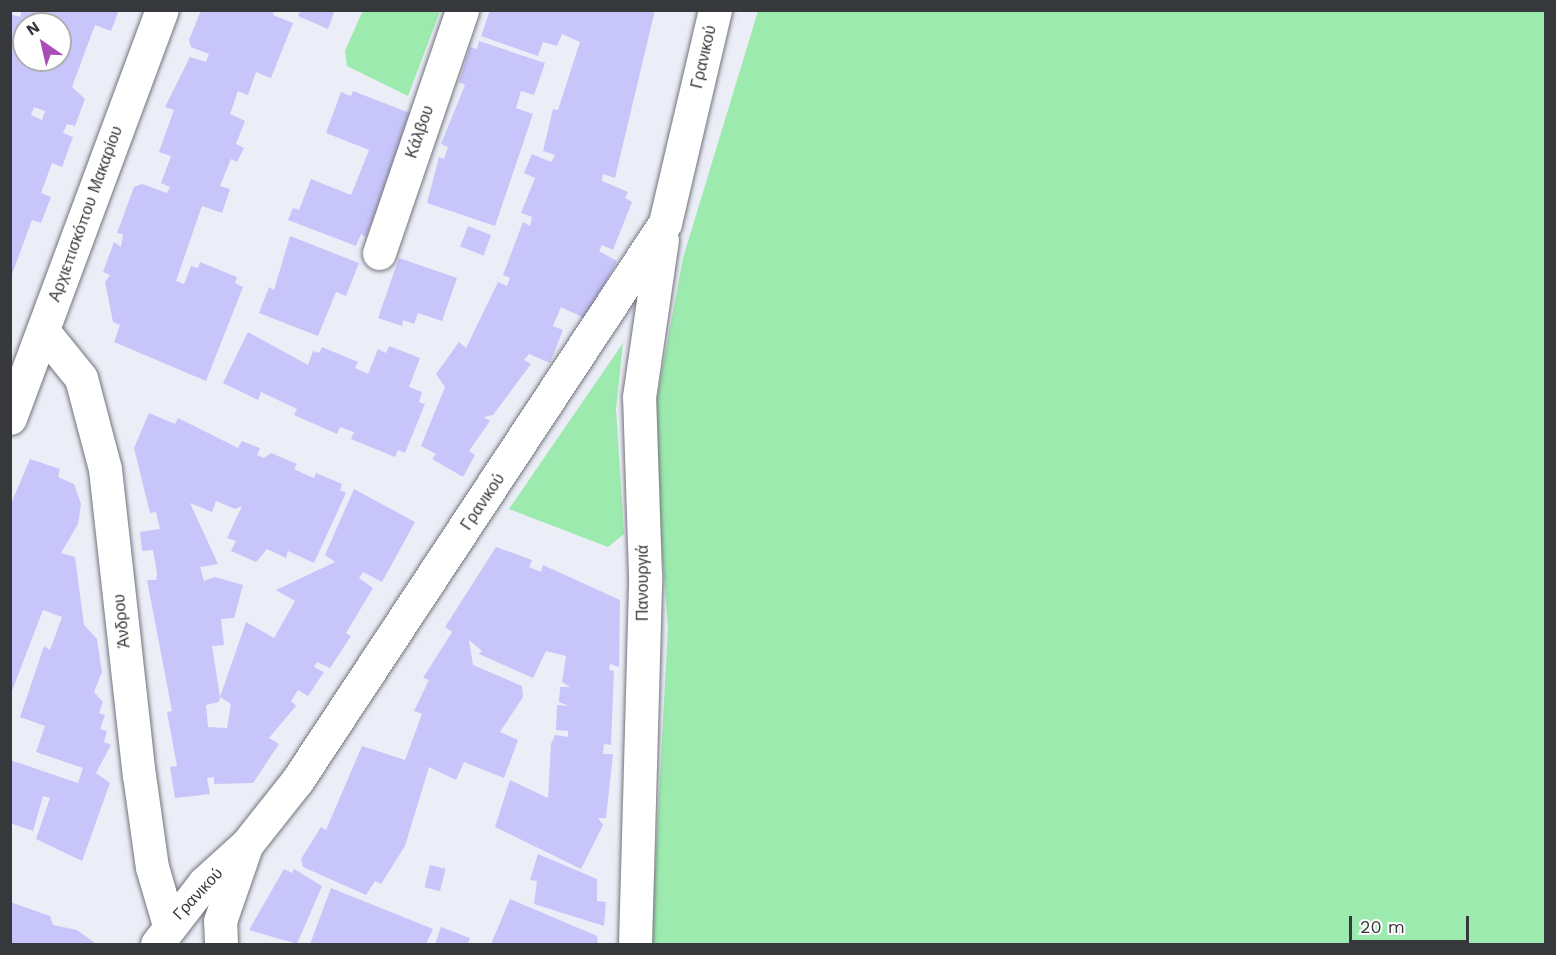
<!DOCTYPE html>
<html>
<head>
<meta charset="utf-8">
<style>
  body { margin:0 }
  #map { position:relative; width:1556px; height:955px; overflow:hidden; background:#ebeef7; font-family:"Work Sans",sans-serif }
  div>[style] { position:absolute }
  .green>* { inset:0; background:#9ceaae }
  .building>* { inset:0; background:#c8c5fa; transform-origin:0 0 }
  .roads { filter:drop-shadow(0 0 2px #72747c) drop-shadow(0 0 2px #72747c) }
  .street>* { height:33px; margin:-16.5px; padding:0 16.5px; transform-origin:16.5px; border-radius:16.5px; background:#fff }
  span { translate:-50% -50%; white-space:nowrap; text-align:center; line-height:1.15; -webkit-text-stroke:4.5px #fff; paint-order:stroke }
  .street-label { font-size:16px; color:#37383c }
  .frame { position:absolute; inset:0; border:12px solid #37383c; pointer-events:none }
  .north { position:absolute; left:12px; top:12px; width:60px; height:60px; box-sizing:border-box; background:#fff; border:2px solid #afafb1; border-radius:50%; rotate:326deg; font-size:16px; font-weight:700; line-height:24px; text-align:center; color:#37383c }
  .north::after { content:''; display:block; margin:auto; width:21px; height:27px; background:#aa4db8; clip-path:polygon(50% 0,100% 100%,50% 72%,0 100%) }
  .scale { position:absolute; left:1349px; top:916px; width:120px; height:27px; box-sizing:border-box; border:3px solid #37383c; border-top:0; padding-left:8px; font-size:18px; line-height:21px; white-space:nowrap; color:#37383c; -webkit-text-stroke:4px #fff; paint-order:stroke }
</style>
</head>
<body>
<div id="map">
  <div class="green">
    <i style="clip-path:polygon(363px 10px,440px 11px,408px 96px,347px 66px,345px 51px)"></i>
    <i style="clip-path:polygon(758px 11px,1545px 11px,1545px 944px,651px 944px,668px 628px,652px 424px,683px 258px)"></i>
    <i style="clip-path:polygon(623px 343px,616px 409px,624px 534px,608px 547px,509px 509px)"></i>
  </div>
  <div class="building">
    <i style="clip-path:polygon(evenodd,22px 10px,119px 10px,111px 31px,95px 25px,72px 87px,85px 99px,75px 126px,67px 124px,63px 133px,73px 137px,62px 167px,52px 163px,41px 193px,51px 197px,41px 223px,32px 220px,11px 277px,10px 14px,20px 17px,22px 10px,24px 24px,60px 24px,60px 60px,24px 60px,24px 24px,22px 10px,34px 107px,45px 111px,42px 120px,31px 115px,34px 107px)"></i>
    <i style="clip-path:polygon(201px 10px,274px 10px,273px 15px,293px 23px,271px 78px,256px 72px,248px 95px,238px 91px,230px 114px,245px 121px,236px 144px,244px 148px,237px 162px,231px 159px,220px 186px,230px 189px,222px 213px,202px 206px,176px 281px,184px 284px,191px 266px,198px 268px,200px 262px,237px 277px,235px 283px,243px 287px,206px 381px,114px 342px,120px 325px,113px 322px,105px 282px,110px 275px,103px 272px,114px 242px,121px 247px,123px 234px,117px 233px,134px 187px,142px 184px,167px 193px,170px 187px,161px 183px,171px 156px,159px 152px,174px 110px,165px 107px,190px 57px,206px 62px,209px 54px,191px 47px,189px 40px)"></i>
    <i style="clip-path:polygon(301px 10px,335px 10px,328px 29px,298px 16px)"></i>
    <i style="clip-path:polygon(490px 10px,655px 10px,615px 178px,603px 174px,602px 181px,628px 192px,625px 198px,632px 202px,613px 250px,602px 245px,599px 251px,617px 261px,586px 319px,561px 307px,553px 326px,563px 330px,550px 363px,529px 354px,524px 360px,531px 364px,493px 415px,484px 417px,490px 421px,469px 451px,475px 455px,463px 477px,432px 459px,436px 454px,421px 446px,445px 387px,436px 374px,459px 342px,466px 348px,498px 282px,507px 286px,510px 278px,503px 275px,523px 222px,530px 226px,532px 217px,521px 213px,535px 178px,524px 173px,532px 154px,551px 162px,555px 155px,543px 151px,553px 109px,558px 110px,580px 42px,562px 34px,557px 46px,543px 42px,538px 56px,481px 36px)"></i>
    <i style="clip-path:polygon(479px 41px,545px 63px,534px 95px,521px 91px,516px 108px,533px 114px,495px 226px,427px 203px,439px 157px,444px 159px,448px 147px,441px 144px,465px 85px,459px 82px,470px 47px,477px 49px)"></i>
    <i style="clip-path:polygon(353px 91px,415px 115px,366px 237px,361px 234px,356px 246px,288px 220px,293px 208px,299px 210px,311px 179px,351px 195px,369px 150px,326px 133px,341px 92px,351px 96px)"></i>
    <i style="left:468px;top:226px;width:25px;height:22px;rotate:21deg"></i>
    <i style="clip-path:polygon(290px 236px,359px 263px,346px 296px,336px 292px,318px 336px,259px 313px,269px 287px,274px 290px)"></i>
    <i style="clip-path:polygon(399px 258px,457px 278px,442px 321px,418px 313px,414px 324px,403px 320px,402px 326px,378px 318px)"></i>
    <i style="clip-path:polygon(248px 332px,308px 365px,313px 351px,319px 353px,322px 347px,358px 362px,355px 368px,368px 374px,378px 349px,386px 353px,389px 346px,420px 358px,409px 387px,422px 392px,419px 402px,425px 404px,405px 453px,398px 450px,395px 457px,351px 439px,354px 432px,340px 427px,337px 434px,294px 415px,297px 409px,261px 392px,258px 400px,223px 383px)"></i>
    <i style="clip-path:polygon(evenodd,149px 413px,175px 424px,178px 418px,238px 448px,242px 441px,260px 448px,257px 455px,264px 458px,271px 453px,297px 464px,294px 469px,302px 473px,314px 478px,316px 473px,342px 484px,340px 490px,346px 493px,314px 563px,288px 551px,286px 558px,267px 549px,256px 562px,231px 551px,236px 541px,227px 538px,242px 506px,235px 509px,216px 501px,212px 512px,190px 503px,218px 564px,200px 567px,204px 581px,215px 577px,243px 585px,234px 618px,221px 619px,224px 645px,212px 646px,220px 697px,246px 622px,274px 638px,295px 601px,276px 590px,335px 562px,325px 555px,354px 489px,415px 522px,382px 582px,363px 572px,359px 578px,373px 588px,346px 633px,351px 636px,330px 668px,317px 662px,314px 667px,324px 672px,308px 696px,298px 690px,291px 701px,296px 706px,269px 738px,279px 744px,253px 783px,214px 784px,214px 777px,207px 778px,210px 794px,175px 798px,170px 767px,177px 766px,167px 712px,172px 711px,147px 580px,156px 580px,157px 573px,153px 550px,142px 551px,140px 532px,160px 529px,156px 512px,150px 513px,134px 448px,149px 413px,220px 697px,231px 704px,227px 728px,208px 727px,206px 705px,219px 702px,220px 697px)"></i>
    <i style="clip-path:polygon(30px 459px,60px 469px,58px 477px,74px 484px,81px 504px,78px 524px,61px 553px,75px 557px,84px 625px,97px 639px,102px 672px,94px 692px,103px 702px,99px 713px,105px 715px,100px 729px,107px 731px,104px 742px,111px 745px,96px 773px,110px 783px,82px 861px,36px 839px,50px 798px,43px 796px,33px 831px,10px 823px,10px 760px,78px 783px,83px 768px,36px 752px,45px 726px,20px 717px,44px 646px,50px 650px,62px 617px,43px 610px,10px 696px,10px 506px)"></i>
    <i style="clip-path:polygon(496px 547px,532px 560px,529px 567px,541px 572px,543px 565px,620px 600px,619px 667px,610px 664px,609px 670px,614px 671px,611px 745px,604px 744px,603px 754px,613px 754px,606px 818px,598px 818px,603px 825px,581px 869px,495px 827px,510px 780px,548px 798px,551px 744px,555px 735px,568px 737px,568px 731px,556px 730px,557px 705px,569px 706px,559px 702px,560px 687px,570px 687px,562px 682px,566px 656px,546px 651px,533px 678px,479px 654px,482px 651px,469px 640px,473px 665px,522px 686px,523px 697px,500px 732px,518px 740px,504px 778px,464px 762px,456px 780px,429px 767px,405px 846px,381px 884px,375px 881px,366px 895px,303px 867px,301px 859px,321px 827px,326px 830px,362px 746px,405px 760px,422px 714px,414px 711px,429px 680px,423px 678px,452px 632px,445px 627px)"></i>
    <i style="clip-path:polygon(538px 854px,597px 879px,597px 901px,606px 902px,604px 926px,534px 904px,537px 881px,530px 880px)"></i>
    <i style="left:430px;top:865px;width:16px;height:23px;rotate:14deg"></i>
    <i style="clip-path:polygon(284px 869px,292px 873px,294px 869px,322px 886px,297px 944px,249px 930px)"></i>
    <i style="clip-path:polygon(331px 888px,433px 929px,426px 944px,310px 944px)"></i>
    <i style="clip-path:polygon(510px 899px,597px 936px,598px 944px,491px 944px)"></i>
    <i style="clip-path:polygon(10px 902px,50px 916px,53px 925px,77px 930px,96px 944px,10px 944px)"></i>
    <i style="clip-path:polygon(441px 927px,470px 938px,468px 944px,435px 944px)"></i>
  </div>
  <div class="roads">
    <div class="street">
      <i style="left:379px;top:253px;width:257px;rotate:-71.1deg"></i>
      <i style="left:43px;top:331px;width:60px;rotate:51deg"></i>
      <i style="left:81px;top:378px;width:94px;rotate:75.2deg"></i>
      <i style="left:105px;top:469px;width:308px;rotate:83.7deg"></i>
      <i style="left:139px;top:775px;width:93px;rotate:82deg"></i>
      <i style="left:152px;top:867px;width:60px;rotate:73.7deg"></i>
      <i style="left:10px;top:418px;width:435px;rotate:-69.6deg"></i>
      <i style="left:157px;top:944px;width:77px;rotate:-52.4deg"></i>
      <i style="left:204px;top:883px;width:58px;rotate:-42.2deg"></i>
      <i style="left:247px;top:844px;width:80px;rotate:-51.6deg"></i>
      <i style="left:297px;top:781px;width:668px;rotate:-56.6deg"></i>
      <i style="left:665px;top:223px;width:219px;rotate:-76.8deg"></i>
      <i style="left:221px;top:944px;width:23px;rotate:-92deg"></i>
      <i style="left:220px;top:921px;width:79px;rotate:-70.9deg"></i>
      <i style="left:635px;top:944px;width:369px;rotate:-88.4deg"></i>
      <i style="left:645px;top:575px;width:178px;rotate:-91.9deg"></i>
      <i style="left:639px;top:397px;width:159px;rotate:-81.7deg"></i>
    </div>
  </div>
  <div class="street-label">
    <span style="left:704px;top:57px;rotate:-77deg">Γρανικού</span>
    <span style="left:420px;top:132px;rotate:-71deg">Κάλβου</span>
    <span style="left:86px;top:214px;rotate:-70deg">Αρχιεπισκόπου Μακαρίου</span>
    <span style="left:483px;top:502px;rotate:-56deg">Γρανικού</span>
    <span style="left:643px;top:583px;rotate:-90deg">Πανουργιά</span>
    <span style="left:122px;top:621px;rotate:-96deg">Άνδρου</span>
    <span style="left:198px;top:894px;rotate:-47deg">Γρανικού</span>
  </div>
  <div class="frame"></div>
  <div class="north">N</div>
  <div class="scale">20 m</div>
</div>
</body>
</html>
